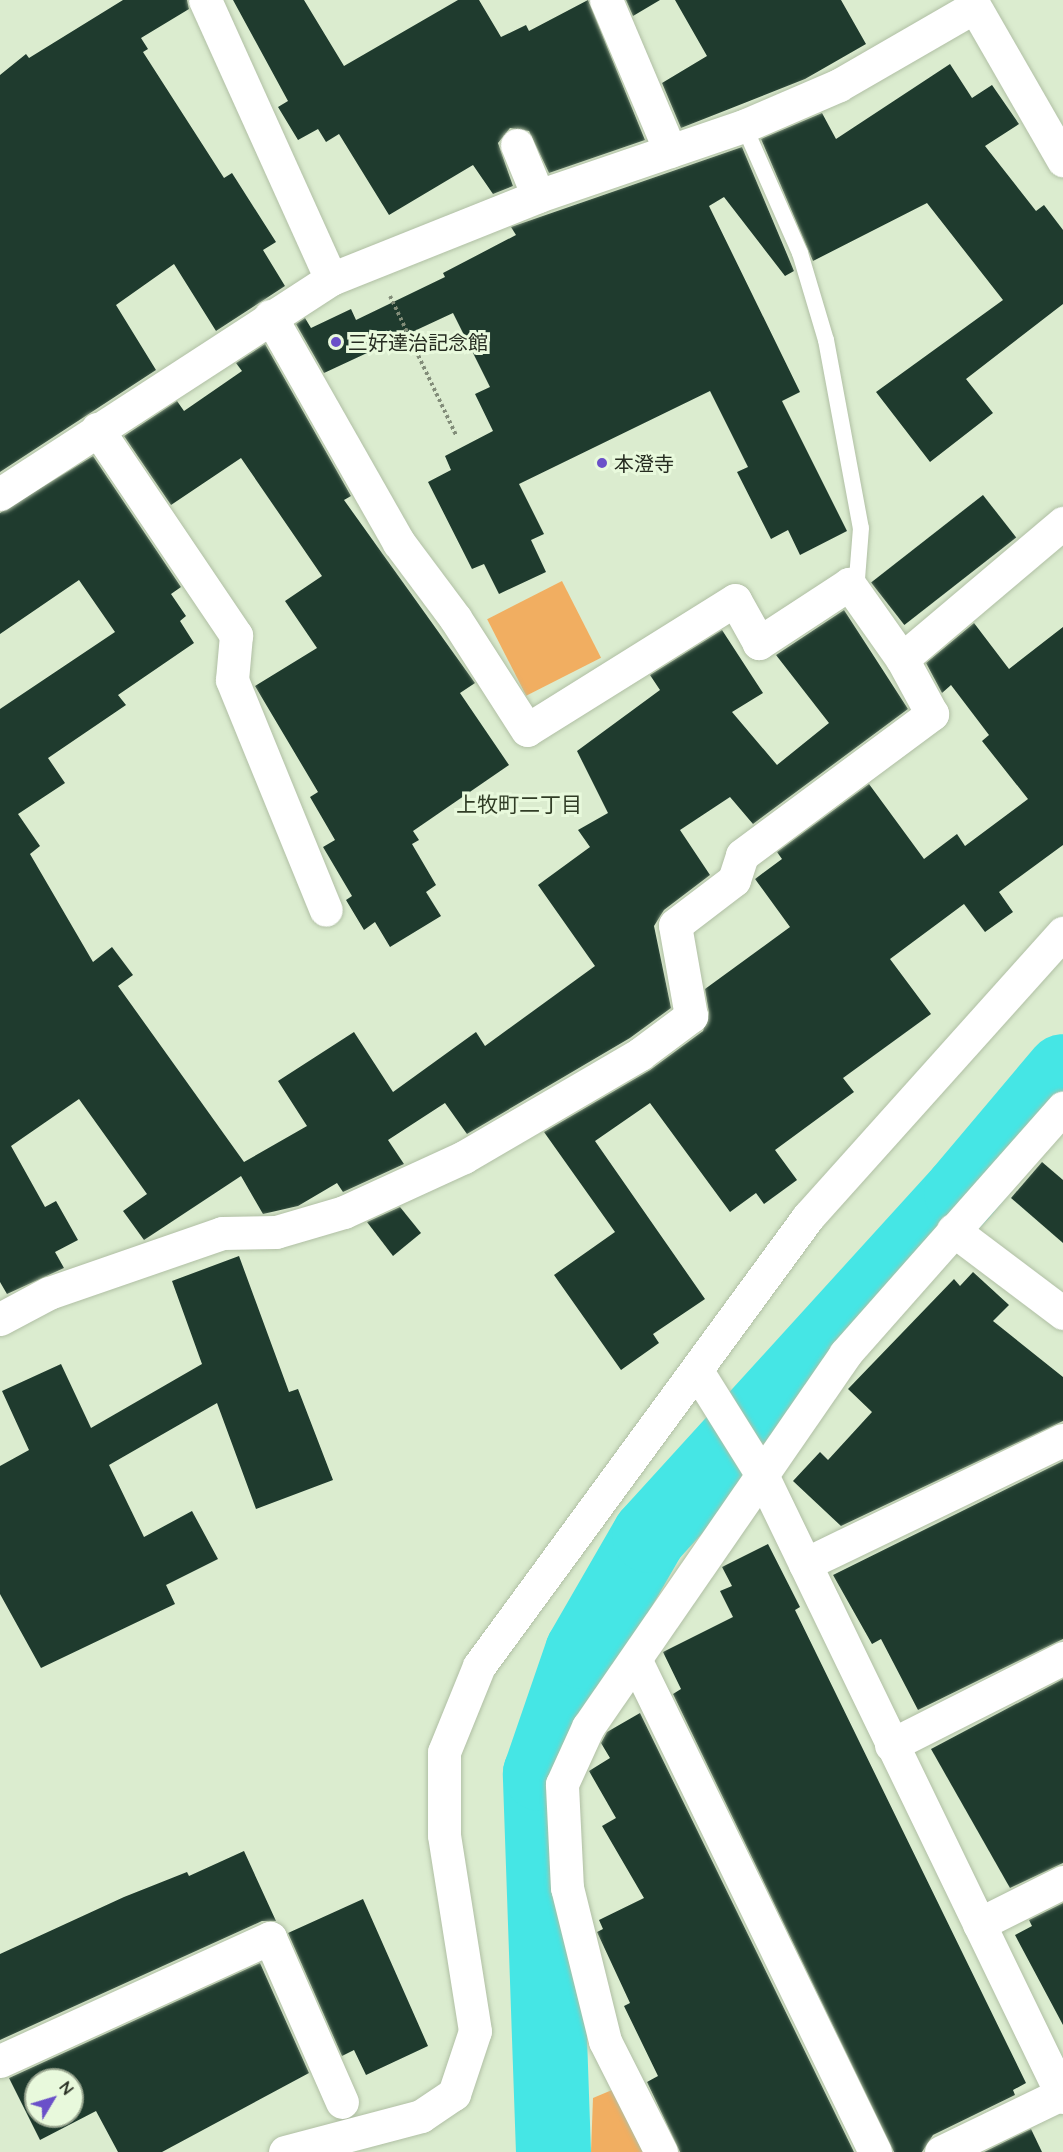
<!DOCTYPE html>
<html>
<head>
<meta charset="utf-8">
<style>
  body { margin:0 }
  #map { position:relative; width:1063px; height:2152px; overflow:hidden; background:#dbeccf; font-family:Quicksand,"Noto Sans JP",sans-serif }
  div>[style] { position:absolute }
  .green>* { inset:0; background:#f1ae61; transform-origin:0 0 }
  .river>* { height:75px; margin:-37.5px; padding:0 37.5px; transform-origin:37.5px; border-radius:37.5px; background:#45e6e5 }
  .building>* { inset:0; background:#1f3b2e; transform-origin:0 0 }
  .path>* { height:4px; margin-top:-2px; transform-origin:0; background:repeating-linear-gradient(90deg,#828d79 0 3px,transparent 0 6px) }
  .roads { filter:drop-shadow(0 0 2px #b0bfa4) drop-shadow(0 0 2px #b0bfa4) }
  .lane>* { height:16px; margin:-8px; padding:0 8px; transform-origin:8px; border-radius:8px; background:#fff }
  .street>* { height:33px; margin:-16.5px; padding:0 16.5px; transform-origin:16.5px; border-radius:16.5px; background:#fff }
  .secondary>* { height:33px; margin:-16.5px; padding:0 16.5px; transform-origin:16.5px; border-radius:16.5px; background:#fff }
  .dots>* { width:16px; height:16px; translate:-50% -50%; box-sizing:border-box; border:3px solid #e8f9dc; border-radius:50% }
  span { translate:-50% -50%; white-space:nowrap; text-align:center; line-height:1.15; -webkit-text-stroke:6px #e8f9dc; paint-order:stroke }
  .poi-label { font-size:20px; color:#262c21 }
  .left { translate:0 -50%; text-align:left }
  .neighbourhood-label { font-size:21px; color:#313d26 }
  .north { position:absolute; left:24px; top:2068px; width:60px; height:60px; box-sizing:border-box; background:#e8f9dc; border:2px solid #9aa791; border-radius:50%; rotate:52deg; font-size:16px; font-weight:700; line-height:24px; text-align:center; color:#262c21 }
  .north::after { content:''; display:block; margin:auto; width:21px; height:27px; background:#6a50c9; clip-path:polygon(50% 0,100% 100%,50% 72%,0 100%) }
</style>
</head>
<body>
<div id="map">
  <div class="green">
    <i style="left:562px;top:581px;width:86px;height:84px;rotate:63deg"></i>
    <i style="clip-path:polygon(612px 2090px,643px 2152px,591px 2152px,593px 2098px)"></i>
  </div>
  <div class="river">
    <i style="left:553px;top:2152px;width:379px;rotate:-92deg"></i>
    <i style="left:540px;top:1773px;width:129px;rotate:-71deg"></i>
    <i style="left:582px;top:1651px;width:134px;rotate:-60deg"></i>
    <i style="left:649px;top:1535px;width:464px;rotate:-47.7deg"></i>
    <i style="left:961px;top:1192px;width:158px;rotate:-49.9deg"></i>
  </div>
  <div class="building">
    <i style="clip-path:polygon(123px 0,187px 0,189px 9px,141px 38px,148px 49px,143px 52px,224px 178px,232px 173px,276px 242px,263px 250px,285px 286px,216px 331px,174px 264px,116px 305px,156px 370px,0 472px,0 75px,26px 54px,29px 58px)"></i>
    <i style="clip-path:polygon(233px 0,304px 0,344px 66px,458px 0,479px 0,501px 37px,526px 25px,529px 31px,588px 0,645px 140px,549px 173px,529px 131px,510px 128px,498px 143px,513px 186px,493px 194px,473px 165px,389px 215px,339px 134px,326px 142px,318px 129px,298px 140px,278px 107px,288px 101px)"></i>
    <i style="clip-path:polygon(626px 0,660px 0,633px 16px)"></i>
    <i style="clip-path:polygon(675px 0,841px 0,866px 44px,805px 79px,681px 128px,662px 83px,707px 56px)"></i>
    <i style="clip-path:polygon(950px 64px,972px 98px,992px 85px,1019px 124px,985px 146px,1036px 211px,1044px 205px,1063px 230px,1063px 304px,966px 379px,993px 413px,930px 462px,876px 392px,1003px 300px,927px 203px,813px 261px,761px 139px,822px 113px,836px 139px)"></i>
    <i style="clip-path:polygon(742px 147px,794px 271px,785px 276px,724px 197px,709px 206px,800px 392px,782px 401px,847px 531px,800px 555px,788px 530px,771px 539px,737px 472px,748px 467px,710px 391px,519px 484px,544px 534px,531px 540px,546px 572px,499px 594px,484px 564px,472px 569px,428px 482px,451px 470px,445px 456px,493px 431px,475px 394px,490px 387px,453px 313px,324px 373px,296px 324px,305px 318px,311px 328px,351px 309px,356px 320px,445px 277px,443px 273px,516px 235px,511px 227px)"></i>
    <i style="clip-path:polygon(265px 344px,351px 496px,344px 500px,475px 683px,460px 693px,509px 765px,413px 831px,419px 840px,412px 844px,436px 885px,426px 892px,441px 916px,390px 947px,375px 922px,364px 930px,346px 900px,352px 896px,323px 847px,335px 840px,310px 797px,318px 792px,255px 686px,317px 648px,285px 601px,322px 576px,241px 458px,171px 505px,124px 436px,177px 401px,184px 411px,242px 371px,236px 363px)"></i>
    <i style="clip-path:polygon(93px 456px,181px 587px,171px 594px,186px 616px,180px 621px,194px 643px,118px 695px,126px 705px,48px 758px,65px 783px,18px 814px,40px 846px,30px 854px,93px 962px,112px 947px,133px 975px,118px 986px,244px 1162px,307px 1126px,278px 1081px,354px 1032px,393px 1092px,476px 1032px,485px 1046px,595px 966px,538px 885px,590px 847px,578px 830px,608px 813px,577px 751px,660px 690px,650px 675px,722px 630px,763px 693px,732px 712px,777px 765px,829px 723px,776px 655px,844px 610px,908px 709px,753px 824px,730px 797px,680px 830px,710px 875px,664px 910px,654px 926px,671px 1008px,630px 1038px,467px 1134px,445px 1103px,388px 1140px,404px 1164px,343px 1192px,337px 1183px,298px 1206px,263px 1214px,241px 1176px,144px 1240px,123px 1211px,147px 1194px,79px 1099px,11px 1146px,45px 1207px,56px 1201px,78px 1240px,55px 1252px,64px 1268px,7px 1294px,0 1282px,0 709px,115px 632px,79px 580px,0 634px,0 513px)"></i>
    <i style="left:983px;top:495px;width:54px;height:142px;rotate:52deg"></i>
    <i style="clip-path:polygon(974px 623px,1009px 669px,1063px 627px,1063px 845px,999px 892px,1013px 912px,985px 932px,964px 904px,890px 959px,931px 1014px,843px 1078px,854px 1092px,775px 1150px,797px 1180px,764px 1204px,756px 1193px,730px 1212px,650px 1103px,595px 1141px,705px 1299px,653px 1334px,659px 1343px,621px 1370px,554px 1275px,615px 1232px,544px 1132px,650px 1070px,703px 1031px,709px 1013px,705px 989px,790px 927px,755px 879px,782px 859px,777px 852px,869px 784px,924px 859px,957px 834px,965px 846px,1028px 799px,982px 741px,989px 735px,951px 685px,942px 693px,926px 663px)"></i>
    <i style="clip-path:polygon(1042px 1162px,1063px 1180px,1063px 1243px,1011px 1198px)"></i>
    <i style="clip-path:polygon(400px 1207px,421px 1233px,393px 1256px,367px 1222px)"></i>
    <i style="clip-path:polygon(239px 1256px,289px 1392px,298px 1389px,333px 1480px,256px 1509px,217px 1403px,109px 1465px,144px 1537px,192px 1511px,218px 1559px,166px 1585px,175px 1604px,41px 1668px,0 1594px,0 1466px,29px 1450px,2px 1391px,61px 1364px,91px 1428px,202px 1364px,172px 1281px)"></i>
    <i style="clip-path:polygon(973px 1272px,1009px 1305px,993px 1321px,1063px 1377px,1063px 1421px,841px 1526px,793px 1481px,820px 1452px,828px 1460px,872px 1412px,848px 1389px,954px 1279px,960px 1286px)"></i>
    <i style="clip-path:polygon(1063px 1461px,1063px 1639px,918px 1710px,881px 1639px,872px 1644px,833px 1575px)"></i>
    <i style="clip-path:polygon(768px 1544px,800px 1607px,795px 1610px,1026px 2083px,1013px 2090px,1015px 2095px,933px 2135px,922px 2152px,894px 2152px,673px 1694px,681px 1689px,663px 1652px,733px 1617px,720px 1591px,732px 1586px,722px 1567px)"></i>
    <i style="clip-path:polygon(1063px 1679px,1063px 1863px,1010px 1888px,931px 1749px)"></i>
    <i style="clip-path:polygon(640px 1713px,854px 2152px,680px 2152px,647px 2082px,658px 2076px,624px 2006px,630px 2003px,597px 1932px,603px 1929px,599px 1920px,644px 1898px,602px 1826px,616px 1818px,589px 1771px,610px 1758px,601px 1743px,607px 1732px)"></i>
    <i style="clip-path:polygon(244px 1851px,276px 1921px,262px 1921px,0 2040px,0 1954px,124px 1897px,187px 1872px,189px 1876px)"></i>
    <i style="clip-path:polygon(363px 1899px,428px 2046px,366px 2075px,354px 2050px,342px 2056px,288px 1933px)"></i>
    <i style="clip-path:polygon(1063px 1903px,1063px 2025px,1015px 1935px,1032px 1926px,1029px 1920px)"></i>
    <i style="clip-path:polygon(evenodd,260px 1963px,309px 2073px,162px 2152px,118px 2152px,96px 2111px,40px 2140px,9px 2078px,260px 1963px,36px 2080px,72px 2080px,72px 2116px,36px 2116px,36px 2080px)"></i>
    <i style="clip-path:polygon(1031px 2129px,1042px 2152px,984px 2152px)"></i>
  </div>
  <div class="path">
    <i style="left:390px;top:296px;width:154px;rotate:64.6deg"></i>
  </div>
  <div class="roads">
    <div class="lane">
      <i style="left:744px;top:126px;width:139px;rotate:66.2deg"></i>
      <i style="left:800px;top:253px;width:91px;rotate:73.4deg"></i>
      <i style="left:826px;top:340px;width:191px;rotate:79.5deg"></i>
      <i style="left:861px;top:528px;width:64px;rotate:94.5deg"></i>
    </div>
    <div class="street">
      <i style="left:205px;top:0;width:306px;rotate:65.7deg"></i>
      <i style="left:606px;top:0;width:164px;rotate:67deg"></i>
      <i style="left:971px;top:0;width:185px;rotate:60.1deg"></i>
      <i style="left:517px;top:145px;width:55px;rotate:67.6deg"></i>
      <i style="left:97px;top:429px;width:249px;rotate:56deg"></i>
      <i style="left:236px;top:635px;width:45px;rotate:95.1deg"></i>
      <i style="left:232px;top:680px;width:248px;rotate:67.8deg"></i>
      <i style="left:0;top:494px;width:395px;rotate:-33deg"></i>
      <i style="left:331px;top:279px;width:223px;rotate:-21.8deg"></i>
      <i style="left:538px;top:196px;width:218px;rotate:-18.8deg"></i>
      <i style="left:744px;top:126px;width:103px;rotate:-23.3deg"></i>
      <i style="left:839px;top:85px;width:156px;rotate:-30deg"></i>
      <i style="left:902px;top:659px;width:211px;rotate:-40.2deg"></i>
      <i style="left:953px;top:1230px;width:138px;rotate:37deg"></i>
      <i style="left:0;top:1319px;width:55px;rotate:-28deg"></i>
      <i style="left:49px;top:1293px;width:183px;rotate:-19.1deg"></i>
      <i style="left:222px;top:1233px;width:54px;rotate:-1.1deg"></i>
      <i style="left:276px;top:1232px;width:71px;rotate:-16.4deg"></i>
      <i style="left:344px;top:1212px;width:132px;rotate:-24.6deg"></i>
      <i style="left:464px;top:1157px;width:204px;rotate:-30.3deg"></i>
      <i style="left:640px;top:1054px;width:64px;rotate:-36.7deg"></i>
      <i style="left:691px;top:1016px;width:92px;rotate:-100deg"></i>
      <i style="left:675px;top:925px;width:74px;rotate:-37.3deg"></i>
      <i style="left:734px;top:880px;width:26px;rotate:-72deg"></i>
      <i style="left:742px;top:855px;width:237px;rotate:-36.6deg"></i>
      <i style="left:932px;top:714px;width:63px;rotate:-118.6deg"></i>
      <i style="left:902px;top:659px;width:92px;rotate:-125.2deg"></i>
      <i style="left:849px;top:584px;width:108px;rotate:146.8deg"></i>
      <i style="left:759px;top:643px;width:49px;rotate:-119.2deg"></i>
      <i style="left:735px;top:600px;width:245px;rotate:148deg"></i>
      <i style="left:527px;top:730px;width:133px;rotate:-122.7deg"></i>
      <i style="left:455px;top:618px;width:94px;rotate:-126.7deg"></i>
      <i style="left:399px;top:543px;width:261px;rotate:-119.6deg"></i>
      <i style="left:697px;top:1371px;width:123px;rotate:58deg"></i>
      <i style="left:762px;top:1475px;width:691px;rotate:64.18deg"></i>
      <i style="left:805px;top:1564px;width:286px;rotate:-25.7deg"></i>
      <i style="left:636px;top:1661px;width:546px;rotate:64.04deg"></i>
      <i style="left:891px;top:1745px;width:193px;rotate:-26.8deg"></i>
      <i style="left:979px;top:1924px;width:94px;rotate:-26.6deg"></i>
      <i style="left:0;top:2061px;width:297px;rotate:-24.5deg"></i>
      <i style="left:270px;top:1938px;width:179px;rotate:66.3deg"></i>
      <i style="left:661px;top:2152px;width:124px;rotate:-116.8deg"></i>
      <i style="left:605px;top:2041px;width:158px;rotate:-103.9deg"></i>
      <i style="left:567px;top:1888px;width:104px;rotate:-92.8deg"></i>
      <i style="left:562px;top:1784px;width:63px;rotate:-65.5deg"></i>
      <i style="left:588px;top:1727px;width:453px;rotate:-55.4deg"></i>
      <i style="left:845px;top:1354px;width:329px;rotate:-48.5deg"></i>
      <i style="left:941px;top:2152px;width:136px;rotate:-25.8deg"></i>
    </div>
    <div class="secondary">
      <i style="left:285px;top:2152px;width:141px;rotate:-14.8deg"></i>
      <i style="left:421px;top:2116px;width:40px;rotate:-34deg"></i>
      <i style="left:454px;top:2094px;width:66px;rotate:-71.6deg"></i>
      <i style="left:475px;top:2031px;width:198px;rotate:-99deg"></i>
      <i style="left:444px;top:1835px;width:83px;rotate:-90deg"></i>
      <i style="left:444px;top:1752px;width:93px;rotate:-67.9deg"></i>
      <i style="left:479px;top:1666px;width:557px;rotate:-53.77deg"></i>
      <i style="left:808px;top:1217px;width:382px;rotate:-48.1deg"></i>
    </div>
  </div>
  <div class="dots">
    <i style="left:336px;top:342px;background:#6a50c9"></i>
    <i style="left:602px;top:463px;background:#6a50c9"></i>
  </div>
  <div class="poi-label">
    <span class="left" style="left:348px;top:342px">三好達治記念館</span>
    <span class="left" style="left:614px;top:463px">本澄寺</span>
  </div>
  <div class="neighbourhood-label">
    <span style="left:519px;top:804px">上牧町二丁目</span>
  </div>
  <div class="north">N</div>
</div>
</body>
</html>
